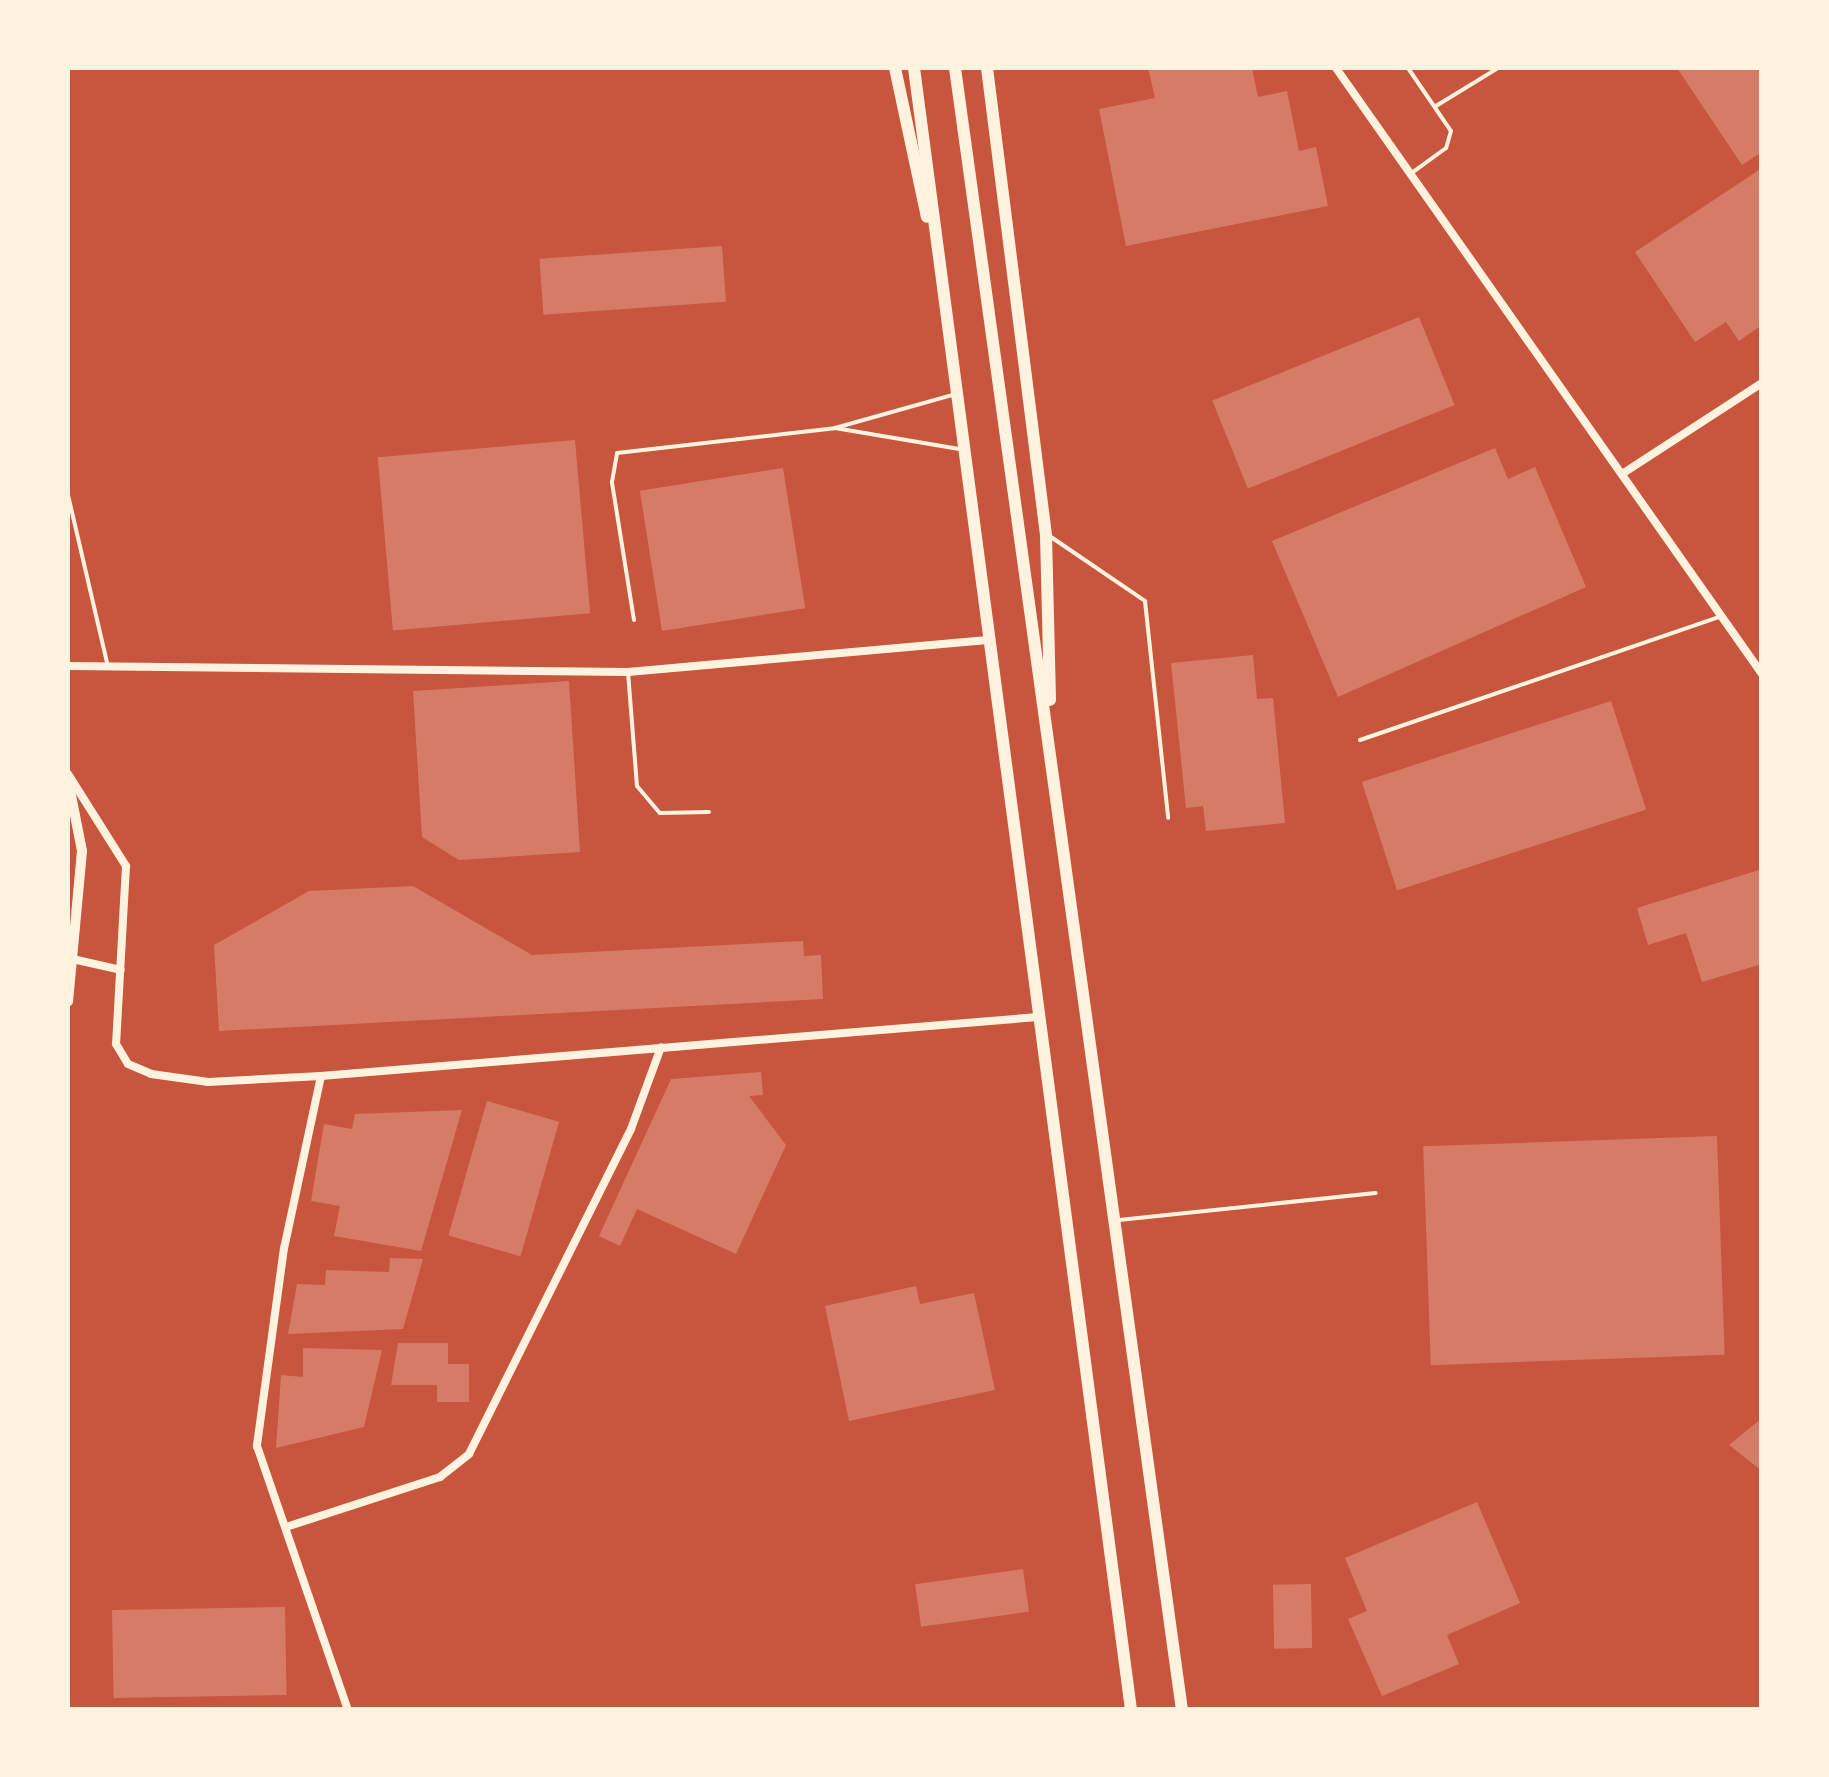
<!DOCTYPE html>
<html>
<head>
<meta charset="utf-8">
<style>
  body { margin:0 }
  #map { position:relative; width:1829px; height:1777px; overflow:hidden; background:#c8553d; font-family:Jost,sans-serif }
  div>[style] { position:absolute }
  .building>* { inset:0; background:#d67c66; transform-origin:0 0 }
  .service>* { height:4px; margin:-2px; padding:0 2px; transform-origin:2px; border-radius:2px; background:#fff3e0 }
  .minor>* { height:8px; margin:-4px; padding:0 4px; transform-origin:4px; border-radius:4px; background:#fff3e0 }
  .tertiary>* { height:10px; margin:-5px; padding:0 5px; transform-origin:5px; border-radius:5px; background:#fff3e0 }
  .trunk>* { height:12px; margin:-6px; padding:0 6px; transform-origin:6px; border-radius:6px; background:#fff3e0 }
  span { translate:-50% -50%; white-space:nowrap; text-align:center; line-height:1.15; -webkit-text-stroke:8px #fff3e0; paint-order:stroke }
  .frame { position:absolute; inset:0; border:70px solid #fff3e0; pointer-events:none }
</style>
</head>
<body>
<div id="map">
  <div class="building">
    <i style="clip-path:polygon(1148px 68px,1252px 68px,1258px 97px,1287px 91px,1299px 151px,1316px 147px,1328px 206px,1126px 246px,1099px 109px,1155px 98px)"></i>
    <i style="clip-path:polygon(1677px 68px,1762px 68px,1762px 152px,1742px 165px)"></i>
    <i style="clip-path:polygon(1762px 168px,1762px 325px,1739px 341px,1726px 322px,1695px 342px,1635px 252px)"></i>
    <i style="left:722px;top:246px;width:56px;height:183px;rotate:86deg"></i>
    <i style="left:1419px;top:317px;width:95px;height:223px;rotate:68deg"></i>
    <i style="left:575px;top:440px;width:174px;height:198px;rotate:85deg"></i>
    <i style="clip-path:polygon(1495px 448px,1508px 479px,1535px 467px,1586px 587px,1338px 697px,1272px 541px)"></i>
    <i style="left:783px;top:468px;width:142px;height:145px;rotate:81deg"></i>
    <i style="clip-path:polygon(1253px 655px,1257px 699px,1273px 698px,1285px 823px,1206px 831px,1203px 806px,1186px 808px,1171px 663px)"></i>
    <i style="clip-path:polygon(569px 681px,580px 852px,459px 860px,422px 837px,413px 691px)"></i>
    <i style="left:1611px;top:701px;width:114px;height:262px;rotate:72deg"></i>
    <i style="clip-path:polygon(1762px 869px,1762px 964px,1702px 982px,1686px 933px,1648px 945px,1637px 908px)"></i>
    <i style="clip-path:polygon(413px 886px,532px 955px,803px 941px,804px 956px,821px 955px,823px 999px,219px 1031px,214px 945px,309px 891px)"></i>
    <i style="clip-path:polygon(761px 1072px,763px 1095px,749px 1096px,786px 1145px,736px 1254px,637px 1209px,620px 1246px,599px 1236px,671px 1079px)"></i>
    <i style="left:487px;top:1101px;width:75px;height:140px;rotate:16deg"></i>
    <i style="clip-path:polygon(462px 1110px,421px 1251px,334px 1236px,340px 1206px,311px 1201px,324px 1124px,352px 1129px,355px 1114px)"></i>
    <i style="left:1717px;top:1136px;width:219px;height:294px;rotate:88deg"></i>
    <i style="clip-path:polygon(390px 1258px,423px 1259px,403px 1329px,288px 1334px,297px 1284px,325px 1285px,326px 1270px,389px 1272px)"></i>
    <i style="clip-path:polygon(916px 1286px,920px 1304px,974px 1293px,995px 1390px,849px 1421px,825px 1306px)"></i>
    <i style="clip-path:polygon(398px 1343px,448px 1343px,448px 1364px,469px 1364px,469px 1402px,437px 1402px,437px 1385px,391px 1385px)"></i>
    <i style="clip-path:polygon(303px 1348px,382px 1350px,364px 1427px,276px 1448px,281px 1375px,303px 1377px)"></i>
    <i style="clip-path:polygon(1762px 1418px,1762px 1471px,1729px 1445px)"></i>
    <i style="clip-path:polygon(1477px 1502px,1520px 1603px,1447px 1635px,1459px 1664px,1382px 1696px,1348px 1619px,1367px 1611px,1345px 1558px)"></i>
    <i style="left:1023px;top:1569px;width:43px;height:109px;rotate:82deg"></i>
    <i style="left:1311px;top:1584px;width:64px;height:38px;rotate:89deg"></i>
    <i style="left:285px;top:1607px;width:88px;height:173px;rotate:89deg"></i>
  </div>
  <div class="service">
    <i style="left:1408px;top:68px;width:76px;rotate:55.7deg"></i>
    <i style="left:1451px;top:131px;width:18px;rotate:106deg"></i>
    <i style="left:1446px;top:148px;width:41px;rotate:144deg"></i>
    <i style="left:1436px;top:106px;width:73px;rotate:-31.5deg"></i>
    <i style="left:835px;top:428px;width:126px;rotate:9.6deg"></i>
    <i style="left:68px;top:495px;width:172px;rotate:76.9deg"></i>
    <i style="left:1051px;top:537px;width:114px;rotate:34.2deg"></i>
    <i style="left:1145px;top:601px;width:218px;rotate:83.9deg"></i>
    <i style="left:634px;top:620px;width:140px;rotate:-99.1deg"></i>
    <i style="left:612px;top:482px;width:29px;rotate:-80deg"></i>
    <i style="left:617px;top:453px;width:219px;rotate:-6.5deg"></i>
    <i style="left:835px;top:428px;width:126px;rotate:-15.7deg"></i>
    <i style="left:628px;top:672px;width:114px;rotate:85.5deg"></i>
    <i style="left:637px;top:786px;width:35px;rotate:50deg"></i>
    <i style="left:660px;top:813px;width:49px;rotate:-1.2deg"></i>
    <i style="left:1360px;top:740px;width:383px;rotate:-18.9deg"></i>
    <i style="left:1119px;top:1220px;width:258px;rotate:-6deg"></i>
  </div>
  <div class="minor">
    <i style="left:1336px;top:68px;width:741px;rotate:54.89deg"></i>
    <i style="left:1625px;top:472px;width:163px;rotate:-33deg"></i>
    <i style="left:68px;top:666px;width:560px;rotate:0.61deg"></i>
    <i style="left:628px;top:672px;width:361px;rotate:-5.1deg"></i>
    <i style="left:68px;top:774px;width:109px;rotate:57.8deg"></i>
    <i style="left:126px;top:866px;width:178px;rotate:93.2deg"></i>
    <i style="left:116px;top:1044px;width:23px;rotate:59deg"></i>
    <i style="left:128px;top:1064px;width:25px;rotate:23deg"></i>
    <i style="left:151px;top:1074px;width:58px;rotate:8deg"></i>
    <i style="left:208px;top:1082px;width:113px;rotate:-3deg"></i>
    <i style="left:321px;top:1076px;width:719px;rotate:-4.7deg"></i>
    <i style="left:68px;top:958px;width:54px;rotate:12.8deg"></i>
    <i style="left:321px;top:1076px;width:176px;rotate:102.1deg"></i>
    <i style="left:284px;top:1248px;width:200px;rotate:97.8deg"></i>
    <i style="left:257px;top:1446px;width:279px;rotate:71deg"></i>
    <i style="left:286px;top:1527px;width:162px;rotate:-18deg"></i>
    <i style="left:440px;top:1477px;width:37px;rotate:-38deg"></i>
    <i style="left:469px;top:1454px;width:363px;rotate:-63.5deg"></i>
    <i style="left:631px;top:1129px;width:87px;rotate:-69.9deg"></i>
  </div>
  <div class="tertiary">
    <i style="left:68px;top:780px;width:72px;rotate:78.8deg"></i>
    <i style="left:82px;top:851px;width:151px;rotate:95.3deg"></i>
  </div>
  <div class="trunk">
    <i style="left:895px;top:68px;width:152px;rotate:77.9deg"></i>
    <i style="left:914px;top:68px;width:1656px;rotate:82.47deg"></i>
    <i style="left:955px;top:68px;width:1658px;rotate:82.13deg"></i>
    <i style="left:987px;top:68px;width:471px;rotate:82.8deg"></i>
    <i style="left:1046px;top:535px;width:165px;rotate:88.6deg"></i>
  </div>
  <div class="frame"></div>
</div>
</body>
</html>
